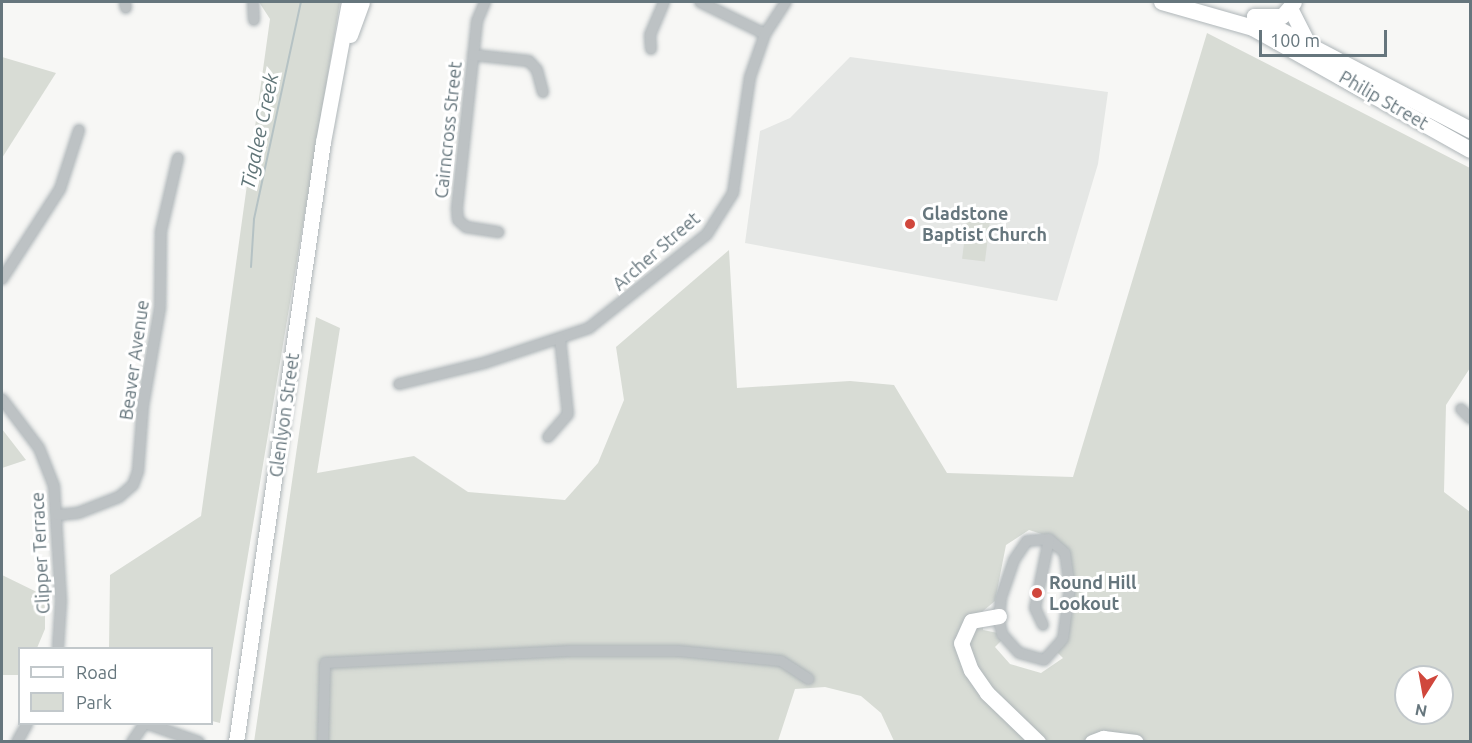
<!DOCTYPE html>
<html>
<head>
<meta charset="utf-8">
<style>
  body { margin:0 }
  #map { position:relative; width:1472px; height:743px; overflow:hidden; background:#f7f7f5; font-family:Ubuntu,sans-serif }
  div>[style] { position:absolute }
  .built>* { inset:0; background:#e5e7e5 }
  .green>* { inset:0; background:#d8dcd5; transform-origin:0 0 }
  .stream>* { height:2px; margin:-1px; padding:0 1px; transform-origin:1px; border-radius:1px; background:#b5c2c4 }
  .roads { filter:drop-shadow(0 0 2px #afb6b9) drop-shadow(0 0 2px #afb6b9) }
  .street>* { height:10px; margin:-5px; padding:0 5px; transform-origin:5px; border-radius:5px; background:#bdc2c4 }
  .secondary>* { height:15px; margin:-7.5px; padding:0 7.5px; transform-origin:7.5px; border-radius:7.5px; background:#fff }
  .primary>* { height:16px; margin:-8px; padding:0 8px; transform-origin:8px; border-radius:8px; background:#fff }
  .dots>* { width:16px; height:16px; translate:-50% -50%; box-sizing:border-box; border:3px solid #fff; border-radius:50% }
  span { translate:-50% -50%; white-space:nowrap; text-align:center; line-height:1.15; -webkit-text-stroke:6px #fff; paint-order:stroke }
  .street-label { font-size:18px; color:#66767d }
  .poi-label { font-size:18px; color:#66767d; font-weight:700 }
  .left { translate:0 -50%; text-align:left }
  .water-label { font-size:20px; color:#607578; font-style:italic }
  .frame { position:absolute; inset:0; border:3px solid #66767d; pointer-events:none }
  .legend { position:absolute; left:18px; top:647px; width:195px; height:78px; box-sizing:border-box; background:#fff; border:2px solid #c2c8cb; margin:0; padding:8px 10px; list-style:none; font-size:18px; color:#66767d }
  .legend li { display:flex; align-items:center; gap:12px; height:30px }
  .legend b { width:30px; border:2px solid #c2c8cb }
  .north { position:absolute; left:1394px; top:665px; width:60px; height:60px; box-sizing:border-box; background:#fff; border:2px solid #c2c8cb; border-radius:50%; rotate:191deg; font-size:16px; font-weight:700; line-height:24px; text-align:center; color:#66767d }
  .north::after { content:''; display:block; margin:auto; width:21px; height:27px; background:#d0473c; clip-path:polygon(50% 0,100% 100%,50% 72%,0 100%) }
  .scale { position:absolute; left:1259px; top:30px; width:128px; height:27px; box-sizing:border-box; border:3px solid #66767d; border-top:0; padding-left:8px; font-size:18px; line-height:21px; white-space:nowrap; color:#66767d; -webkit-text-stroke:4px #fff; paint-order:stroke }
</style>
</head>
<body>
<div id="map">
  <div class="built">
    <i style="clip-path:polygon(850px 57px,1108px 92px,1098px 164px,1057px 301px,745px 243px,760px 131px,790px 118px)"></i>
  </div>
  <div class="green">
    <i style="clip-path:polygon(259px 2px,340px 2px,220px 723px,212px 721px,212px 648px,109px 648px,110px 575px,201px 516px,270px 19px)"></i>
    <i style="clip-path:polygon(evenodd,1207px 33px,1470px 168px,1470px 368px,1446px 405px,1444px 492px,1470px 512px,1470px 741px,894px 741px,881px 713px,861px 696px,825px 687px,795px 689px,778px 741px,254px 742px,316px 317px,340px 328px,317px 473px,414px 456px,468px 492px,565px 500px,598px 463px,624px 400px,616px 347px,729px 250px,737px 388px,850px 381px,894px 385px,947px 473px,1073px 477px,1207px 33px,1029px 530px,1051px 537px,1074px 581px,1057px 652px,1063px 658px,1041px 673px,1010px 664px,995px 647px,1003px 639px,998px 633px,983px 630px,983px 611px,995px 601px,1006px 545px,1029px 530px,1207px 33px,1406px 677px,1442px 677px,1442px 713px,1406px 713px,1406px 677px)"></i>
    <i style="clip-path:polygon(2px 57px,56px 73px,2px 158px)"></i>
    <i style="left:967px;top:219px;width:23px;height:40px;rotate:7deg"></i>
    <i style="clip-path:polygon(2px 429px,26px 460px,2px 468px)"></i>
    <i style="clip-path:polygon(2px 575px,45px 596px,45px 629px,37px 648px,20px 648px,19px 675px,2px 675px)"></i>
  </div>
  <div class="stream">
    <i style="left:251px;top:267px;width:48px;rotate:-86.4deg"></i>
    <i style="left:254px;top:219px;width:222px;rotate:-77.8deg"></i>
  </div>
  <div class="roads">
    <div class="street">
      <i style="left:125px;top:2px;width:6px;rotate:81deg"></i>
      <i style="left:253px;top:2px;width:18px;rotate:87deg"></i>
      <i style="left:485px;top:2px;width:21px;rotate:113deg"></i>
      <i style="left:477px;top:21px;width:189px;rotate:96.1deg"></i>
      <i style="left:457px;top:209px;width:11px;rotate:85deg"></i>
      <i style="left:458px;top:220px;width:11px;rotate:41deg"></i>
      <i style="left:466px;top:227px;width:33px;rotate:9deg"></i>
      <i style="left:700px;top:2px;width:72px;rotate:26.2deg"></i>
      <i style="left:651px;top:49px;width:14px;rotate:-94deg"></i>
      <i style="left:650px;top:35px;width:36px;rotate:-67deg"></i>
      <i style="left:473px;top:55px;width:56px;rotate:6.1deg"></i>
      <i style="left:529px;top:61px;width:12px;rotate:48deg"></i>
      <i style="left:537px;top:70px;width:23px;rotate:75deg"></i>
      <i style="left:2px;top:279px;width:107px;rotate:-57.2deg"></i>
      <i style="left:60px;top:189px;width:62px;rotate:-72.1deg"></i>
      <i style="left:399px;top:384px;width:88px;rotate:-13.9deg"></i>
      <i style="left:484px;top:363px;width:111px;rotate:-18.4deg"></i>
      <i style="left:589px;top:328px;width:151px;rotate:-38.5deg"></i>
      <i style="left:707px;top:234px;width:49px;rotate:-57.6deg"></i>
      <i style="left:733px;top:193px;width:117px;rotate:-81.7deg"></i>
      <i style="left:750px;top:77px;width:46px;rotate:-70.8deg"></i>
      <i style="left:765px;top:34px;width:38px;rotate:-57deg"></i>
      <i style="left:2px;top:399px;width:61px;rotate:52.9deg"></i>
      <i style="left:39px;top:448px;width:41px;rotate:68.5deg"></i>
      <i style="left:54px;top:486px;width:115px;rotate:86.5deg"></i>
      <i style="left:61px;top:601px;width:47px;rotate:93.7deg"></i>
      <i style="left:1461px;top:409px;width:13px;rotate:45deg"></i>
      <i style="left:548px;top:437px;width:30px;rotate:-49deg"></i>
      <i style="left:568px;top:414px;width:76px;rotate:-96deg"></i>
      <i style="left:58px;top:515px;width:20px;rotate:-6deg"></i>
      <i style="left:78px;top:513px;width:44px;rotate:-21.3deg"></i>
      <i style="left:119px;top:497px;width:18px;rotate:-41deg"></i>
      <i style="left:133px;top:485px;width:15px;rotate:-70deg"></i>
      <i style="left:138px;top:471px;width:65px;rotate:-85.6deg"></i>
      <i style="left:143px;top:406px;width:99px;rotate:-80.2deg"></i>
      <i style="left:160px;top:308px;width:77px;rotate:-89.3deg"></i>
      <i style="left:161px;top:231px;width:75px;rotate:-76.9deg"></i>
      <i style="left:1049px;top:539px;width:21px;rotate:41deg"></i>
      <i style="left:1065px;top:553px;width:34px;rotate:82deg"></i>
      <i style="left:1070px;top:587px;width:52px;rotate:97.7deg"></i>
      <i style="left:1063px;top:639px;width:28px;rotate:132deg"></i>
      <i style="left:1044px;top:660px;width:26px;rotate:-164deg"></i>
      <i style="left:1019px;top:653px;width:25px;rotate:-132deg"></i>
      <i style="left:1002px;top:634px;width:14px;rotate:-102deg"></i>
      <i style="left:999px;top:620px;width:22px;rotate:-85deg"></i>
      <i style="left:1001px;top:598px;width:40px;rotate:-71.1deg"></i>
      <i style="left:1014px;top:560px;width:23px;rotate:-56deg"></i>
      <i style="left:1027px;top:541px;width:22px;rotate:-5deg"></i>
      <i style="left:1043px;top:625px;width:19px;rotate:-115deg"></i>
      <i style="left:1035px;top:608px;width:70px;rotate:-78.5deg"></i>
      <i style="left:148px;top:724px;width:54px;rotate:19.4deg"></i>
      <i style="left:17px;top:742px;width:21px;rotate:-61deg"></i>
      <i style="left:132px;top:742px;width:22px;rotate:-56deg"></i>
      <i style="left:323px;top:742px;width:79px;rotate:-88.5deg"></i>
      <i style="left:325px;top:663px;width:244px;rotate:-2.8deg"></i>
      <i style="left:569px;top:651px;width:110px"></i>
      <i style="left:679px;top:651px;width:102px;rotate:5.6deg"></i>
      <i style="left:781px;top:661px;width:33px;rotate:33deg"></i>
    </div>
    <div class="secondary">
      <i style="left:1291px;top:10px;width:38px;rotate:63deg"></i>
      <i style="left:1254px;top:16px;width:28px"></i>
      <i style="left:1282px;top:16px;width:18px;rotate:-49deg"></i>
      <i style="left:350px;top:35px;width:35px;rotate:-70deg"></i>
      <i style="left:999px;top:616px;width:28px;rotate:170deg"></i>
      <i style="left:971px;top:621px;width:24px;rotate:114deg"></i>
      <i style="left:961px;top:643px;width:29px;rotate:70deg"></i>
      <i style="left:971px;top:670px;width:28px;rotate:55deg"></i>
      <i style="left:987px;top:693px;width:71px;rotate:43.9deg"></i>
      <i style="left:236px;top:742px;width:606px;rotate:-81.75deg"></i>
      <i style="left:323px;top:142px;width:142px;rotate:-79.5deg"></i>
      <i style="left:1092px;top:742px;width:12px;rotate:-20deg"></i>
      <i style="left:1103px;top:738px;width:33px;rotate:7deg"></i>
    </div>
    <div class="primary">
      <i style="left:1162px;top:2px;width:95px;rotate:15.9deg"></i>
      <i style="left:1253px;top:28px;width:249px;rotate:29.3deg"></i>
      <i style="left:1255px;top:17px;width:243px;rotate:27.7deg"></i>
    </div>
  </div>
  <div class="dots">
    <i style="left:910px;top:224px;background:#d0473c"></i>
    <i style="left:1037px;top:593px;background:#d0473c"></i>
  </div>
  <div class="street-label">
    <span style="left:1384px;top:100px;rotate:30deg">Philip Street</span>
    <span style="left:448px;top:130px;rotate:-84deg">Cairncross Street</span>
    <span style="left:656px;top:251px;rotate:-41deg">Archer Street</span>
    <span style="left:134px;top:360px;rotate:-82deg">Beaver Avenue</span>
    <span style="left:284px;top:415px;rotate:-82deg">Glenlyon Street</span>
    <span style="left:40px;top:553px;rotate:-93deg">Clipper Terrace</span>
  </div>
  <div class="poi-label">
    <span class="left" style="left:922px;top:224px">Gladstone<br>Baptist Church</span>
    <span class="left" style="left:1049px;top:593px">Round Hill<br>Lookout</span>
  </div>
  <div class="water-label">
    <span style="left:259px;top:131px;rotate:-78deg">Tigalee Creek</span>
  </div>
  <div class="frame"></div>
  <ul class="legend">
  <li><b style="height:8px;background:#fff"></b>Road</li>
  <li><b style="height:16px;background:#d8dcd5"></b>Park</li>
  </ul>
  <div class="north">N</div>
  <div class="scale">100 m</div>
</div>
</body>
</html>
